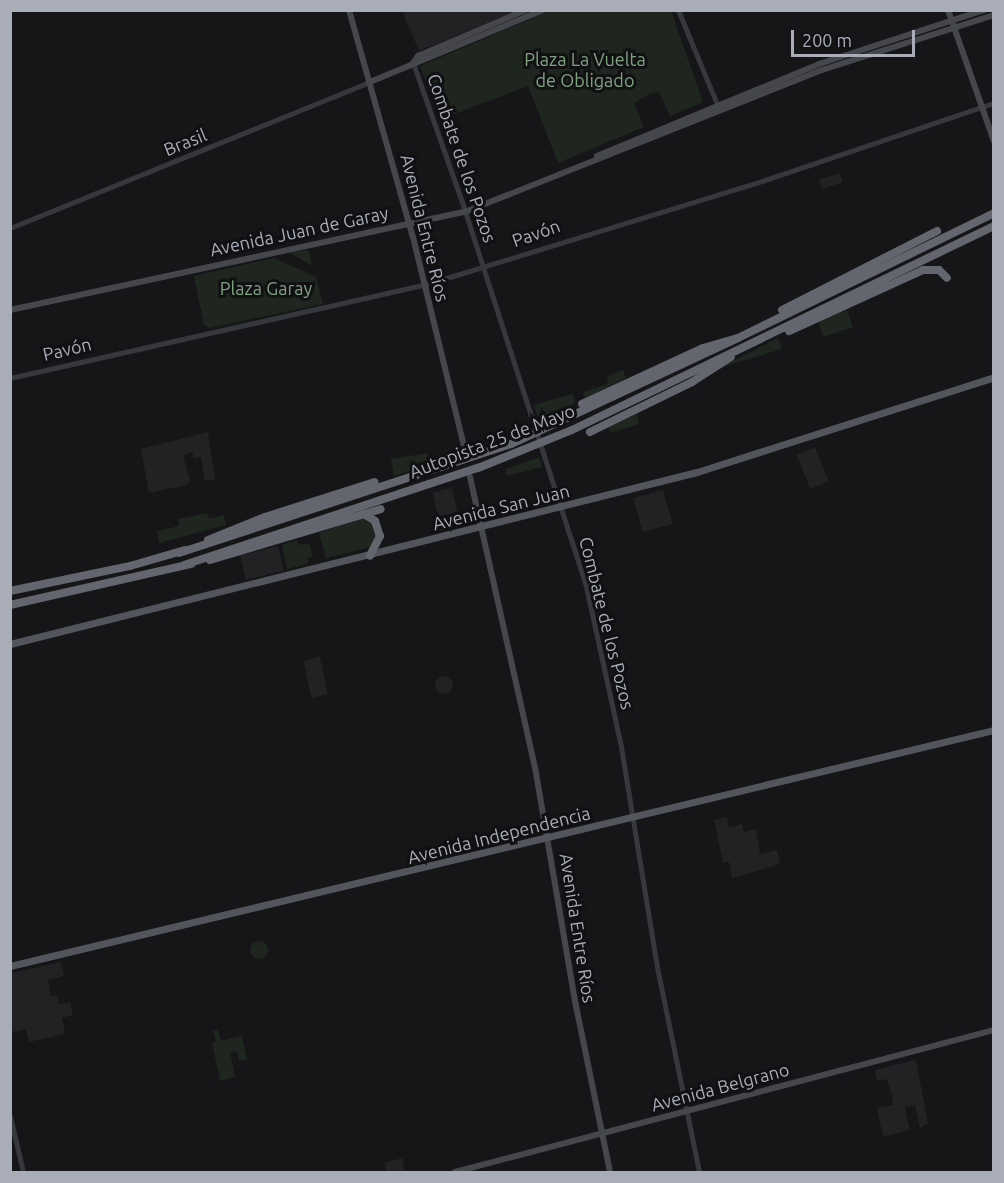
<!DOCTYPE html>
<html>
<head>
<meta charset="utf-8">
<style>
  body { margin:0 }
  #map { position:relative; width:1004px; height:1183px; overflow:hidden; background:#161618; font-family:Ubuntu,sans-serif }
  div>[style] { position:absolute }
  .built>* { inset:0; background:#222225; transform-origin:0 0 }
  .round { border-radius:50% }
  .green>* { inset:0; background:#1e261f; transform-origin:0 0 }
  .tertiary>* { height:5px; margin:-2.5px; padding:0 2.5px; transform-origin:2.5px; border-radius:2.5px; background:#37383d }
  .secondary>* { height:6px; margin:-3px; padding:0 3px; transform-origin:3px; border-radius:3px; background:#45474d }
  .primary>* { height:7px; margin:-3.5px; padding:0 3.5px; transform-origin:3.5px; border-radius:3.5px; background:#53555c }
  .motorway>* { height:8px; margin:-4px; padding:0 4px; transform-origin:4px; border-radius:4px; background:#63666e }
  .motorway-bridge>* { height:8px; margin:-4px; padding:0 4px; transform-origin:4px; border-radius:4px; background:#63666e }
  span { translate:-50% -50%; white-space:nowrap; text-align:center; line-height:1.15; -webkit-text-stroke:6px #111113; paint-order:stroke }
  .park-label { font-size:18px; color:#7fa381 }
  .street-label { font-size:18px; color:#a8adb8 }
  .frame { position:absolute; inset:0; border:12px solid #a8adb8; pointer-events:none }
  .scale { position:absolute; left:791px; top:30px; width:124px; height:27px; box-sizing:border-box; border:3px solid #a8adb8; border-top:0; padding-left:8px; font-size:18px; line-height:21px; white-space:nowrap; color:#a8adb8; -webkit-text-stroke:4px #111113; paint-order:stroke }
</style>
</head>
<body>
<div id="map">
  <div class="built">
    <i style="clip-path:polygon(402px 11px,402px 10px,516px 11px,419px 51px)"></i>
    <i style="left:840px;top:173px;width:10px;height:22px;rotate:73deg"></i>
    <i style="clip-path:polygon(208px 432px,215px 479px,205px 481px,201px 457px,194px 458px,192px 452px,183px 455px,190px 480px,187px 485px,149px 493px,141px 449px)"></i>
    <i style="left:815px;top:447px;width:37px;height:20px;rotate:68deg"></i>
    <i style="left:452px;top:488px;width:37px;height:20px;rotate:77deg"></i>
    <i style="left:663px;top:490px;width:35px;height:31px;rotate:74deg"></i>
    <i style="left:278px;top:546px;width:25px;height:39px;rotate:76deg"></i>
    <i style="left:320px;top:657px;width:38px;height:17px;rotate:78deg"></i>
    <i class="round" style="left:435px;top:676px;width:18px;height:18px"></i>
    <i style="clip-path:polygon(727px 817px,729px 827px,742px 824px,744px 832px,756px 829px,760px 854px,777px 850px,780px 864px,732px 878px,729px 862px,723px 863px,714px 820px)"></i>
    <i style="clip-path:polygon(61px 962px,64px 976px,48px 980px,51px 996px,57px 995px,59px 1004px,70px 1002px,73px 1015px,62px 1018px,65px 1034px,29px 1042px,26px 1029px,11px 1032px,11px 973px)"></i>
    <i style="clip-path:polygon(916px 1060px,928px 1123px,920px 1128px,915px 1105px,905px 1107px,910px 1130px,883px 1137px,877px 1108px,892px 1105px,893px 1099px,887px 1079px,877px 1081px,875px 1070px)"></i>
    <i style="clip-path:polygon(402px 1158px,405px 1172px,387px 1172px,384px 1163px)"></i>
  </div>
  <div class="green">
    <i style="clip-path:polygon(552px 10px,671px 11px,703px 102px,670px 116px,659px 92px,651px 93px,634px 103px,644px 127px,558px 163px,528px 86px,441px 119px,420px 66px)"></i>
    <i style="clip-path:polygon(309px 250px,312px 266px,292px 254px,291px 252px)"></i>
    <i style="clip-path:polygon(274px 258px,316px 277px,323px 304px,209px 328px,204px 325px,194px 276px)"></i>
    <i style="left:847px;top:310px;width:18px;height:31px;rotate:71deg"></i>
    <i style="clip-path:polygon(778px 338px,782px 349px,719px 368px)"></i>
    <i style="clip-path:polygon(623px 370px,626px 378px,585px 398px,583px 392px,608px 384px,607px 376px)"></i>
    <i style="clip-path:polygon(573px 394px,575px 403px,540px 420px,533px 405px)"></i>
    <i style="clip-path:polygon(637px 414px,639px 424px,610px 433px,609px 427px)"></i>
    <i style="clip-path:polygon(428px 453px,429px 465px,394px 476px,391px 459px)"></i>
    <i style="clip-path:polygon(539px 457px,542px 467px,507px 476px,506px 469px)"></i>
    <i style="clip-path:polygon(207px 513px,209px 519px,224px 515px,226px 525px,159px 543px,157px 531px,179px 526px,178px 519px)"></i>
    <i style="clip-path:polygon(362px 518px,375px 525px,378px 540px,372px 547px,326px 558px,319px 533px)"></i>
    <i style="clip-path:polygon(297px 540px,298px 545px,309px 543px,313px 557px,309px 557px,307px 564px,287px 569px,282px 545px)"></i>
    <i class="round" style="left:250px;top:941px;width:18px;height:18px"></i>
    <i style="clip-path:polygon(218px 1030px,221px 1041px,242px 1036px,247px 1059px,239px 1061px,237px 1051px,230px 1052px,235px 1077px,220px 1081px,212px 1043px,216px 1041px,213px 1031px)"></i>
  </div>
  <div class="tertiary">
    <i style="left:678px;top:10px;width:107px;rotate:67.5deg"></i>
    <i style="left:413px;top:63px;width:147px;rotate:70.6deg"></i>
    <i style="left:462px;top:202px;width:404px;rotate:72.1deg"></i>
    <i style="left:586px;top:586px;width:165px;rotate:77.7deg"></i>
    <i style="left:621px;top:747px;width:223px;rotate:80.7deg"></i>
    <i style="left:657px;top:967px;width:209px;rotate:78.4deg"></i>
    <i style="left:10px;top:228px;width:388px;rotate:-22.1deg"></i>
    <i style="left:10px;top:378px;width:424px;rotate:-12.7deg"></i>
    <i style="left:424px;top:285px;width:344px;rotate:-17.1deg"></i>
    <i style="left:753px;top:184px;width:254px;rotate:-18.6deg"></i>
    <i style="left:10px;top:1116px;width:57px;rotate:76.9deg"></i>
  </div>
  <div class="secondary">
    <i style="left:349px;top:10px;width:236px;rotate:74.3deg"></i>
    <i style="left:413px;top:237px;width:223px;rotate:76.3deg"></i>
    <i style="left:948px;top:10px;width:139px;rotate:70.7deg"></i>
    <i style="left:413px;top:63px;width:9px;rotate:-54deg"></i>
    <i style="left:418px;top:56px;width:117px;rotate:-23.1deg"></i>
    <i style="left:370px;top:82px;width:187px;rotate:-22.6deg"></i>
    <i style="left:597px;top:156px;width:240px;rotate:-22.5deg"></i>
    <i style="left:819px;top:64px;width:174px;rotate:-18.1deg"></i>
    <i style="left:10px;top:310px;width:465px;rotate:-12.2deg"></i>
    <i style="left:465px;top:212px;width:384px;rotate:-21.7deg"></i>
    <i style="left:822px;top:70px;width:181px;rotate:-17.7deg"></i>
    <i style="left:470px;top:477px;width:303px;rotate:77.4deg"></i>
    <i style="left:536px;top:773px;width:236px;rotate:80.3deg"></i>
    <i style="left:576px;top:1006px;width:169px;rotate:78.4deg"></i>
    <i style="left:455px;top:1172px;width:557px;rotate:-14.76deg"></i>
  </div>
  <div class="primary">
    <i style="left:10px;top:644px;width:708px;rotate:-14.06deg"></i>
    <i style="left:697px;top:472px;width:312px;rotate:-17.7deg"></i>
    <i style="left:10px;top:966px;width:1012px;rotate:-13.49deg"></i>
  </div>
  <div class="motorway">
    <i style="left:782px;top:310px;width:174px;rotate:-27deg"></i>
    <i style="left:789px;top:331px;width:147px;rotate:-24.5deg"></i>
    <i style="left:923px;top:270px;width:16px"></i>
    <i style="left:939px;top:270px;width:11px;rotate:45deg"></i>
    <i style="left:582px;top:404px;width:133px;rotate:-24.8deg"></i>
    <i style="left:703px;top:348px;width:36px;rotate:-16deg"></i>
    <i style="left:738px;top:338px;width:285px;rotate:-26deg"></i>
    <i style="left:572px;top:430px;width:469px;rotate:-25.8deg"></i>
    <i style="left:590px;top:432px;width:114px;rotate:-26.1deg"></i>
    <i style="left:692px;top:382px;width:46px;rotate:-32.7deg"></i>
    <i style="left:364px;top:514px;width:13px;rotate:32deg"></i>
    <i style="left:375px;top:521px;width:16px;rotate:72deg"></i>
    <i style="left:380px;top:536px;width:22px;rotate:117deg"></i>
    <i style="left:208px;top:540px;width:61px;rotate:-22deg"></i>
    <i style="left:265px;top:517px;width:115px;rotate:-17.7deg"></i>
    <i style="left:210px;top:560px;width:178px;rotate:-16.6deg"></i>
    <i style="left:10px;top:591px;width:123px;rotate:-11.8deg"></i>
    <i style="left:130px;top:566px;width:57px;rotate:-16.2deg"></i>
    <i style="left:10px;top:605px;width:186px;rotate:-12.8deg"></i>
  </div>
  <div class="motorway-bridge">
    <i style="left:179px;top:553px;width:349px;rotate:-18.2deg"></i>
    <i style="left:511px;top:444px;width:251px;rotate:-25deg"></i>
    <i style="left:184px;top:565px;width:310px;rotate:-18.3deg"></i>
    <i style="left:478px;top:468px;width:101px;rotate:-22deg"></i>
  </div>
  <div class="park-label">
    <span style="left:585px;top:70px">Plaza La Vuelta<br>de Obligado</span>
    <span style="left:266px;top:288px">Plaza Garay</span>
  </div>
  <div class="street-label">
    <span style="left:185px;top:142px;rotate:-22deg">Brasil</span>
    <span style="left:462px;top:158px;rotate:71deg">Combate de los Pozos</span>
    <span style="left:425px;top:228px;rotate:76deg">Avenida Entre Ríos</span>
    <span style="left:299px;top:231px;rotate:-12deg">Avenida Juan de Garay</span>
    <span style="left:536px;top:233px;rotate:-19deg">Pavón</span>
    <span style="left:67px;top:349px;rotate:-13deg">Pavón</span>
    <span style="left:492px;top:441px;rotate:-21deg">Autopista 25 de Mayo</span>
    <span style="left:501px;top:507px;rotate:-14deg">Avenida San Juan</span>
    <span style="left:607px;top:623px;rotate:76deg">Combate de los Pozos</span>
    <span style="left:499px;top:835px;rotate:-14deg">Avenida Independencia</span>
    <span style="left:578px;top:928px;rotate:81deg">Avenida Entre Ríos</span>
    <span style="left:720px;top:1087px;rotate:-15deg">Avenida Belgrano</span>
  </div>
  <div class="frame"></div>
  <div class="scale">200 m</div>
</div>
</body>
</html>
